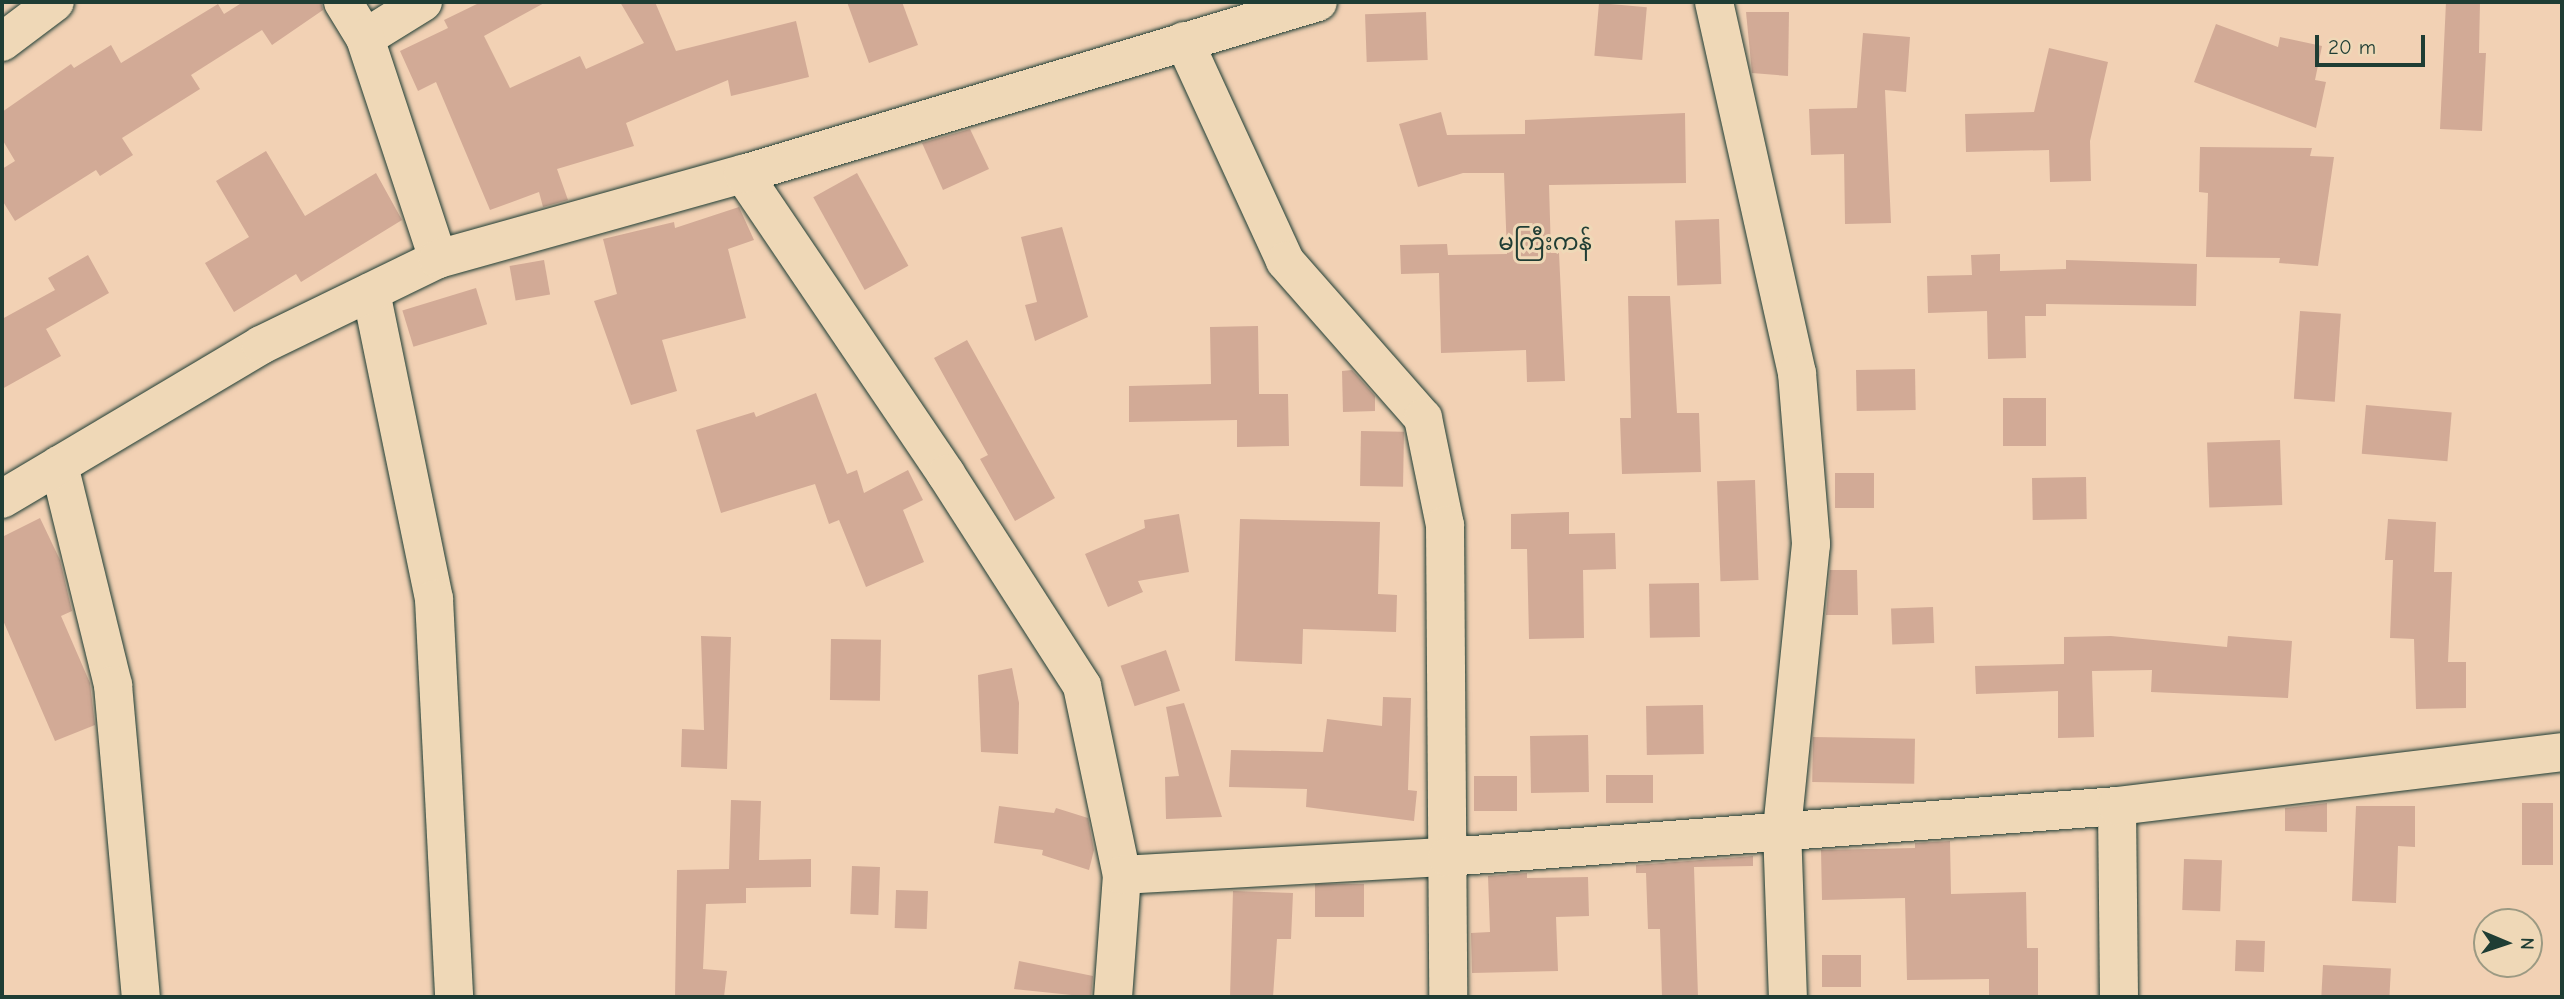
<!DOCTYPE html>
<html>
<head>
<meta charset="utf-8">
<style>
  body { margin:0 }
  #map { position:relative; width:2564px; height:999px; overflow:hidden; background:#f2d1b4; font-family:"Comic Neue","Noto Sans Myanmar",sans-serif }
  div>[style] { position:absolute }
  .building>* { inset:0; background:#d2aa96; transform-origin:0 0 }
  .roads { filter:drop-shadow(0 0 2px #1f3d34) drop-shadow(0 0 2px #1f3d34) }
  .minor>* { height:38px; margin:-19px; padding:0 19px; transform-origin:19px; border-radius:19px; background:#efd8b7 }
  span { translate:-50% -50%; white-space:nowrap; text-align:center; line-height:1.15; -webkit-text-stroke:6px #efd8b7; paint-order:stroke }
  .quarter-label { font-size:23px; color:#1f3d34 }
  .frame { position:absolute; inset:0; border:4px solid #1f3d34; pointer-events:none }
  .north { position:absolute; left:2473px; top:908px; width:70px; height:70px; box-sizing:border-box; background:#efd8b7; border:2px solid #9c9a83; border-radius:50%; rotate:92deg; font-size:19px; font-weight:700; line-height:28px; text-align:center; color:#1f3d34 }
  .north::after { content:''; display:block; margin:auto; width:24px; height:32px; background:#1f3d34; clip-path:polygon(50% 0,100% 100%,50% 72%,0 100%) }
  .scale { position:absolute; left:2315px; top:35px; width:110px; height:32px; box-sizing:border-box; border:4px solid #1f3d34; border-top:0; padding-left:9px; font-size:21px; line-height:24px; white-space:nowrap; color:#1f3d34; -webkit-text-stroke:5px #efd8b7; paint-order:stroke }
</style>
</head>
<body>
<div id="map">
  <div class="building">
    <i style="clip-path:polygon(243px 2px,321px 2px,323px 10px,272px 45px,262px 30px,191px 75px,200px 89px,122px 138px,133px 155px,100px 176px,96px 170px,15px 221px,2px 200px,2px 169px,15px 161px,2px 139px,2px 112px,71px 64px,74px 68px,111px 45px,121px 63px,218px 4px,224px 14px)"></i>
    <i style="clip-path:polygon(481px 2px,546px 2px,484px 36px,510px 88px,580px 56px,586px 69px,644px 43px,620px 2px,655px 2px,676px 51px,796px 21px,809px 77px,731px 96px,728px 80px,626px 123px,634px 146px,557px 169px,568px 200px,543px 207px,539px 192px,490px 210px,436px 82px,418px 91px,400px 51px,448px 28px,444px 20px)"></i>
    <i style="clip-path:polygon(847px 2px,902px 2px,918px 45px,869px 63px)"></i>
    <i style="clip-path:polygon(2446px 2px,2480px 2px,2479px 53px,2486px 53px,2482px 131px,2440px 129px)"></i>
    <i style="left:1599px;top:3px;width:48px;height:53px;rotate:5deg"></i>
    <i style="left:1426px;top:12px;width:48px;height:61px;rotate:88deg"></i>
    <i style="clip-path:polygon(1746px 12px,1789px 12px,1788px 76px,1752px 73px)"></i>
    <i style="clip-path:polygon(2216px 24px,2278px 47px,2280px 37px,2322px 46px,2315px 80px,2326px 82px,2316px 128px,2194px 82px)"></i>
    <i style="clip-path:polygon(1863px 33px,1910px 37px,1906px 92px,1885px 90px,1891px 223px,1845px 224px,1844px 154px,1811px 155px,1809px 109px,1857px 108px)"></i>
    <i style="clip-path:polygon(2049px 48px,2108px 62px,2090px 141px,2091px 181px,2050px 182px,2049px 150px,1966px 152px,1965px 114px,2034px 112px)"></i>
    <i style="clip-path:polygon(1441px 112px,1447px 135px,1525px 134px,1525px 120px,1685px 113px,1686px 183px,1549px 185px,1551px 253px,1559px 253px,1565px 381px,1527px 382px,1526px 350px,1441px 353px,1439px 273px,1401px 274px,1400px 245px,1447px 244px,1448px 255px,1507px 254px,1504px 173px,1463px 173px,1418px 187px,1399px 124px)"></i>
    <i style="clip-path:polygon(970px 129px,989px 169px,943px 190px,922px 143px)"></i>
    <i style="clip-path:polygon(2200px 147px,2312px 148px,2310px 156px,2334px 157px,2318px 266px,2279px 263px,2280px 258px,2206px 257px,2208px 193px,2199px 192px)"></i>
    <i style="clip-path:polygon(266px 151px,305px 216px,376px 173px,402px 220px,301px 282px,296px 274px,234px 312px,205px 263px,249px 237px,216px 181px)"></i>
    <i style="left:857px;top:173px;width:106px;height:50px;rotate:61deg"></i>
    <i style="clip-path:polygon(739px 207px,754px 240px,728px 249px,746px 318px,662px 340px,677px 391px,631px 405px,594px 301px,617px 294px,603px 239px,674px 222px,675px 228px)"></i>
    <i style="left:1719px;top:219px;width:65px;height:44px;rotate:88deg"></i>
    <i style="clip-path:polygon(1062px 227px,1088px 317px,1035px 341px,1025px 305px,1037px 302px,1021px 237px)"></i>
    <i style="clip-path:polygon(2000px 254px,2000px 271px,2066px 269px,2066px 260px,2197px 264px,2196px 306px,2046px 304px,2046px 316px,2025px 316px,2026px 358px,1988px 359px,1987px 311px,1928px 313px,1927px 276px,1972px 275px,1971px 255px)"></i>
    <i style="clip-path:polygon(88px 255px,109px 293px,46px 329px,61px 356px,2px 389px,2px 319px,55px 290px,48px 278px)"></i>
    <i style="left:544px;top:260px;width:35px;height:35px;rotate:80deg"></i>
    <i style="left:476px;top:288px;width:38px;height:77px;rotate:73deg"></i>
    <i style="clip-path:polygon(1628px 296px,1670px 296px,1677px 413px,1699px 413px,1701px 472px,1622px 474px,1620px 418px,1631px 418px)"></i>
    <i style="left:2300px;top:311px;width:41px;height:88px;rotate:4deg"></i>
    <i style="clip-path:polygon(1258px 326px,1259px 394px,1288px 394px,1289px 446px,1237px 447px,1237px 420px,1129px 422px,1129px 386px,1211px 384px,1210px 327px)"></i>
    <i style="clip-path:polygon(967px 340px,1055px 498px,1015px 521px,980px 459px,988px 455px,934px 358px)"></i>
    <i style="left:1915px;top:369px;width:41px;height:59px;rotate:89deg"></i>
    <i style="clip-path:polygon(1352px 370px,1375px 396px,1375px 411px,1343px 412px,1342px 371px)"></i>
    <i style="clip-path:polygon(816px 393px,847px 474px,857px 470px,864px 493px,908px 470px,923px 500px,903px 510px,924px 562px,866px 587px,839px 520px,829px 524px,815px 484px,721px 513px,696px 430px,754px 412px,756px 417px)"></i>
    <i style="left:2003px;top:398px;width:43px;height:48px"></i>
    <i style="left:2366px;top:405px;width:86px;height:49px;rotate:5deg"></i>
    <i style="left:1361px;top:431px;width:43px;height:55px;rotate:1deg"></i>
    <i style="left:2280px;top:440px;width:65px;height:73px;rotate:88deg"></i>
    <i style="left:1835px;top:473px;width:39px;height:35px"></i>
    <i style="left:2086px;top:477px;width:42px;height:54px;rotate:89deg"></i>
    <i style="left:1755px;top:480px;width:100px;height:38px;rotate:88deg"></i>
    <i style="clip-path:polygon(1569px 512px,1569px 534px,1615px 533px,1616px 569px,1583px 570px,1584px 638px,1529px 639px,1527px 549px,1511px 549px,1511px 514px)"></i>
    <i style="clip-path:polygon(1179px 514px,1189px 572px,1138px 581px,1143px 592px,1108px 607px,1085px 554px,1145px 528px,1144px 520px)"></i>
    <i style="clip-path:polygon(40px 518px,60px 560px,72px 611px,61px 616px,90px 683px,95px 725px,55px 741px,2px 618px,2px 537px)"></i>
    <i style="clip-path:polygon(1240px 519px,1380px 522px,1378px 594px,1397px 595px,1396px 632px,1303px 629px,1302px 664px,1235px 661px)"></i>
    <i style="clip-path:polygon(2388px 519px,2436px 522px,2434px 572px,2452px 572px,2448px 662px,2466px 662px,2466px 708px,2416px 709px,2414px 639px,2390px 638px,2393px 560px,2385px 560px)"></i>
    <i style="clip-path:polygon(1830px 570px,1857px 570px,1858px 615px,1826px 615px)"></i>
    <i style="left:1699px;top:583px;width:54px;height:50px;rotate:89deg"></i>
    <i style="left:1933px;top:607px;width:36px;height:42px;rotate:88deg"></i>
    <i style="clip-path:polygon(701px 636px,731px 637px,727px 769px,681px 767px,682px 729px,704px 730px)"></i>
    <i style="clip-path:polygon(2111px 636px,2227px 647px,2228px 636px,2292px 641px,2288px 698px,2151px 692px,2152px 670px,2092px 671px,2094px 737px,2058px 738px,2058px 691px,1976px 694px,1975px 666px,2064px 664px,2064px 637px)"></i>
    <i style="left:831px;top:639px;width:50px;height:61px;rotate:1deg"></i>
    <i style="left:1166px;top:650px;width:43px;height:48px;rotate:71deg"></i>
    <i style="clip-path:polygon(1012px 668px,1019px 703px,1018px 754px,981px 752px,978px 675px)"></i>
    <i style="clip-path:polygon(1383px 697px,1411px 698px,1408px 790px,1417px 791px,1414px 821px,1306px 807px,1307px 789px,1229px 787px,1231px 750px,1323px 752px,1327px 719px,1382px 726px)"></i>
    <i style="clip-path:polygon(1184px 703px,1222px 817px,1166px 819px,1165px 777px,1179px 776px,1166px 707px)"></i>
    <i style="left:1703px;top:705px;width:49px;height:57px;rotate:89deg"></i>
    <i style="left:1588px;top:735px;width:57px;height:58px;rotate:89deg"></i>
    <i style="left:1813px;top:737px;width:102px;height:45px;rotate:1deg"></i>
    <i style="left:1653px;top:775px;width:28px;height:47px;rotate:90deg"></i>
    <i style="left:1517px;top:776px;width:35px;height:43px;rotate:90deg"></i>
    <i style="clip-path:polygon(731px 800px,761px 801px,759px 860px,811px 859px,811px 887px,746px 888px,746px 903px,706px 904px,703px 969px,727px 971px,724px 997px,675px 997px,677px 870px,729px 869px)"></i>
    <i style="clip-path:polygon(2327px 803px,2327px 832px,2285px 831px,2285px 808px)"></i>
    <i style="left:2522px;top:803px;width:31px;height:62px"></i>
    <i style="clip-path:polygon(999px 806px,1054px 813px,1056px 808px,1088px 818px,1094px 850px,1089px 870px,1042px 855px,1043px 850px,994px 843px)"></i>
    <i style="clip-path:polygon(2356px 806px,2415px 806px,2415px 847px,2398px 846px,2396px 903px,2352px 901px)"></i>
    <i style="clip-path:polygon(1950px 841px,1951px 894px,2026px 892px,2027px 948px,2038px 948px,2038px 997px,1989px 997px,1989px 979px,1907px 980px,1905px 898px,1822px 900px,1821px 850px,1915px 848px,1915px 843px)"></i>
    <i style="clip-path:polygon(1753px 856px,1753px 866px,1694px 867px,1698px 997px,1662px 997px,1660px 929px,1648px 929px,1646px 873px,1636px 873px,1636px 865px)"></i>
    <i style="left:2184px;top:859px;width:38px;height:51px;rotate:2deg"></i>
    <i style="left:852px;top:866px;width:28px;height:48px;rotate:2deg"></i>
    <i style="clip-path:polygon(1527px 873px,1527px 878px,1588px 877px,1589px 916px,1556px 917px,1558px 971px,1472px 973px,1471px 933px,1490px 932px,1488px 876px)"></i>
    <i style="left:1364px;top:884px;width:33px;height:49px;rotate:90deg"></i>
    <i style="left:896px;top:890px;width:32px;height:38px;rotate:2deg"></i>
    <i style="clip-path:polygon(1233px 891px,1293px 893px,1291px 939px,1277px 939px,1273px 997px,1230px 997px)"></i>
    <i style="left:2236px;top:940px;width:29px;height:31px;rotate:2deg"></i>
    <i style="left:1822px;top:955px;width:39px;height:32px"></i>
    <i style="clip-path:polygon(1019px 961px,1093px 976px,1091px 997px,1014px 989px)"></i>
    <i style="left:2323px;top:965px;width:68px;height:32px;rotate:3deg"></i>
  </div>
  <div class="roads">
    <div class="minor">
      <i style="left:343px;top:2px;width:42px;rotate:58.6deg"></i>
      <i style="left:423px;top:2px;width:68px;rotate:148.2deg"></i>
      <i style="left:365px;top:38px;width:233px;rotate:71.7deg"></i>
      <i style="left:1714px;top:2px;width:380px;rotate:77.4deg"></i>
      <i style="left:1797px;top:373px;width:172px;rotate:85.3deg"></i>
      <i style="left:1811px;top:544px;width:285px;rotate:95.8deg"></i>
      <i style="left:1782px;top:828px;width:169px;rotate:88deg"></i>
      <i style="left:1184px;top:41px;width:242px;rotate:65.3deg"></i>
      <i style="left:1285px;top:261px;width:209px;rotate:48.7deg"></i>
      <i style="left:1423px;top:418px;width:109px;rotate:78.4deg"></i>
      <i style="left:1445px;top:525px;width:472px;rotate:89.6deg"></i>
      <i style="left:2px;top:42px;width:66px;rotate:-37deg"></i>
      <i style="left:743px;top:174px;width:362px;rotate:55.9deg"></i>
      <i style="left:946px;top:474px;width:252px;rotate:57.3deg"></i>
      <i style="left:1082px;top:686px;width:193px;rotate:78.1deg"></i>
      <i style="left:1122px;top:875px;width:122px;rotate:94.2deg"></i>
      <i style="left:371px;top:292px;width:313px;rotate:78.4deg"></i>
      <i style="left:434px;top:599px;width:399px;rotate:87.1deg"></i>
      <i style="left:59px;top:465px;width:227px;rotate:76.2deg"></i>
      <i style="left:113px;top:685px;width:313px;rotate:84.9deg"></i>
      <i style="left:2px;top:499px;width:301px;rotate:-30.7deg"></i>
      <i style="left:261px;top:345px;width:197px;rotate:-25.9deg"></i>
      <i style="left:438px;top:259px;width:317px;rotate:-15.6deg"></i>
      <i style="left:743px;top:174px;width:600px;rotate:-16.65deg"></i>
      <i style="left:2117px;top:806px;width:191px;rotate:89.4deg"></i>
      <i style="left:1122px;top:875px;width:325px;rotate:-3.2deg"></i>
      <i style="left:1447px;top:857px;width:672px;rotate:-4.35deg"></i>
      <i style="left:2117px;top:806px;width:448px;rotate:-6.9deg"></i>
    </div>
  </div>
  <div class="quarter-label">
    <span style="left:1545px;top:243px">မကြီးကန်</span>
  </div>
  <div class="frame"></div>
  <div class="north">N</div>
  <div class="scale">20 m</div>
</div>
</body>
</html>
